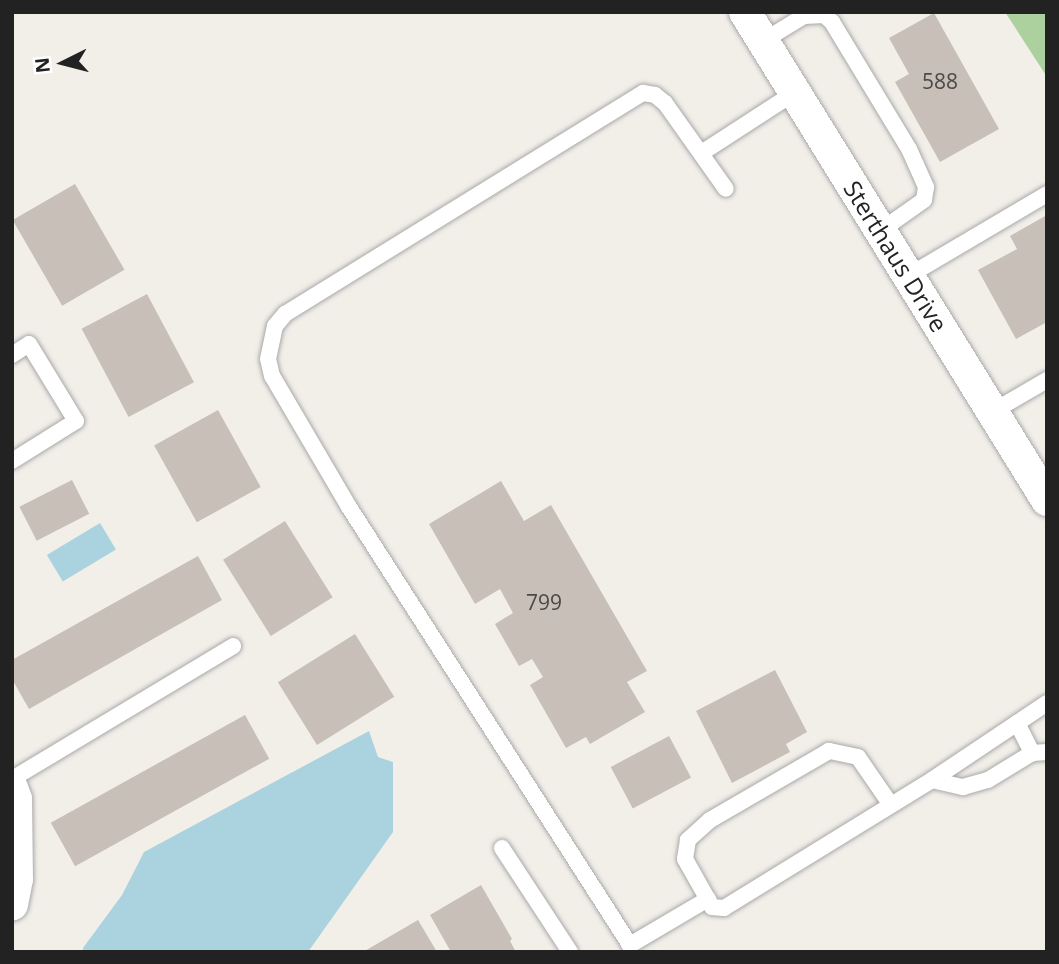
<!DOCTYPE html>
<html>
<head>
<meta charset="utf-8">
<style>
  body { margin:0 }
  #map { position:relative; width:1059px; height:964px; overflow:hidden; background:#f2efe9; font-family:"Open Sans",sans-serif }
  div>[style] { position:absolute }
  .forest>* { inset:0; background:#add19e }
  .water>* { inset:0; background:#aad3df; transform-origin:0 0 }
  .building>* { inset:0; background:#c7bfb8; transform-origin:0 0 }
  .roads { filter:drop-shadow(0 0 2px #a9a9a9) drop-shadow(0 0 2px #a9a9a9) }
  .service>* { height:16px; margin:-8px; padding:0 8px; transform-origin:8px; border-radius:8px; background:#fff }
  .minor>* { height:32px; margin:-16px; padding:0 16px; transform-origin:16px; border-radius:16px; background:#fff }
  span { translate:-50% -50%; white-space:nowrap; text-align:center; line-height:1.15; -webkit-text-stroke:6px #fff; paint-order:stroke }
  .number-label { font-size:21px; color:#4b4948 }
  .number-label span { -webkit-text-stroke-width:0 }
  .street-label { font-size:24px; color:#222 }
  .frame { position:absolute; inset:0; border:14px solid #222; pointer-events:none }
  .north { position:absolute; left:28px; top:28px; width:70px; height:70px; -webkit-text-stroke:5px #fff; paint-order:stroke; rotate:264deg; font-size:19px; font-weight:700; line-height:28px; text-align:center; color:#222 }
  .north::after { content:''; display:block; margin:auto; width:24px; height:32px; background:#222; clip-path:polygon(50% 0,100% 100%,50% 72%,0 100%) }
</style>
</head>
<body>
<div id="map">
  <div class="forest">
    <i style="clip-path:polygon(1005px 12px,1047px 12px,1047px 77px)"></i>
  </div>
  <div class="water">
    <i style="left:100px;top:523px;width:31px;height:62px;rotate:59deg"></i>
    <i style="clip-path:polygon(369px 731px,378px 757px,393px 762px,393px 832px,308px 952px,83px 952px,83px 948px,122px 895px,144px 852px)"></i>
  </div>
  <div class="building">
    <i style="clip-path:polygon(934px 13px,999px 129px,940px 162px,895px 82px,909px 74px,889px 38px)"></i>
    <i style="left:75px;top:184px;width:99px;height:72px;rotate:60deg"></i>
    <i style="clip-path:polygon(1047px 215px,1047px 322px,1016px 339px,978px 270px,1017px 249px,1010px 236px)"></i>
    <i style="left:147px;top:294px;width:100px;height:74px;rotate:62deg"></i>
    <i style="left:218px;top:410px;width:88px;height:73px;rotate:61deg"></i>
    <i style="left:72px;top:480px;width:38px;height:59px;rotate:63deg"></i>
    <i style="clip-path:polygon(501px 481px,524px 521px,551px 505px,647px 671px,627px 682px,645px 712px,590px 744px,586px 737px,566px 748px,530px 685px,543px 677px,532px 659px,519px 666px,495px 624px,513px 613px,500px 589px,475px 604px,429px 524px)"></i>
    <i style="left:285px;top:521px;width:90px;height:73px;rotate:58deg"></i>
    <i style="clip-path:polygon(198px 556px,222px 600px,29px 709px,12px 679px,12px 660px)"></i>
    <i style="left:355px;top:634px;width:74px;height:91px;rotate:58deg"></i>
    <i style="clip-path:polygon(775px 670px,807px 732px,786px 744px,790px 752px,732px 783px,696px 711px)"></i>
    <i style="left:245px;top:715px;width:50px;height:222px;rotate:61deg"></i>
    <i style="left:669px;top:736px;width:47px;height:66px;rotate:62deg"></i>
    <i style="clip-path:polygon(481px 885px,512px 939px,510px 941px,516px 952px,451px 952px,430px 915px)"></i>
    <i style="clip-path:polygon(418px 920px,437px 952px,363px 952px)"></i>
  </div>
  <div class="roads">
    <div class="service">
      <i style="left:763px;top:41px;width:48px;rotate:-31.4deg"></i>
      <i style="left:804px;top:16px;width:20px;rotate:-3deg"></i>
      <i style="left:824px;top:15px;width:11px;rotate:41deg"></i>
      <i style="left:832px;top:22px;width:149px;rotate:58.8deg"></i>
      <i style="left:909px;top:149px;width:42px;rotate:65.9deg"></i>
      <i style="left:926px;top:187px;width:13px;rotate:99deg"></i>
      <i style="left:924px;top:200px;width:54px;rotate:144.8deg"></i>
      <i style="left:703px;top:152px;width:108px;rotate:-33deg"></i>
      <i style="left:908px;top:276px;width:161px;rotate:-30.5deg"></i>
      <i style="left:12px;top:355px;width:20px;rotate:-33deg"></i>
      <i style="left:29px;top:344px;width:90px;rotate:58.6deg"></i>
      <i style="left:76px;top:421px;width:75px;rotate:148deg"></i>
      <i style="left:992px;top:412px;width:64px;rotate:-30.2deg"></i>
      <i style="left:1047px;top:703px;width:138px;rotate:146.2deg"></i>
      <i style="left:932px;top:780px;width:32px;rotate:13deg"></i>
      <i style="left:963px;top:787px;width:26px;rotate:-16deg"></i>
      <i style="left:988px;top:780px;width:52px;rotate:-31.5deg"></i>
      <i style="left:1032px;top:753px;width:15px;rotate:-4deg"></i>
      <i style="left:1017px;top:723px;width:34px;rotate:63deg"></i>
      <i style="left:12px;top:779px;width:258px;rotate:-31deg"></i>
      <i style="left:891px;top:805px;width:58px;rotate:-124.5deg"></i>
      <i style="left:858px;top:757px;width:30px;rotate:-168deg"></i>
      <i style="left:829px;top:751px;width:138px;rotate:149.9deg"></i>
      <i style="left:710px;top:820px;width:30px;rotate:138deg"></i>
      <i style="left:688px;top:840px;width:19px;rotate:99deg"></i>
      <i style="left:685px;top:859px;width:55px;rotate:60.6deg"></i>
      <i style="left:712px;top:907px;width:12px;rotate:5deg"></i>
      <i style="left:724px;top:908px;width:244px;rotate:-31.6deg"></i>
      <i style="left:502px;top:848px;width:124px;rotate:56.8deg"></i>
      <i style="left:708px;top:899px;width:91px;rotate:149.5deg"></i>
      <i style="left:630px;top:945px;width:520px;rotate:-122.68deg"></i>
      <i style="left:349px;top:507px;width:152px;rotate:-120.4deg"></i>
      <i style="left:272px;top:376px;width:17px;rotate:-103deg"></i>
      <i style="left:268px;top:359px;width:34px;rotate:-78deg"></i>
      <i style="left:275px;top:326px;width:16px;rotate:-50deg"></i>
      <i style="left:285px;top:314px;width:421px;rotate:-31.7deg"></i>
      <i style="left:643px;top:93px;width:12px;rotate:9deg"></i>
      <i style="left:655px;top:95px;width:13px;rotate:39deg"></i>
      <i style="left:665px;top:103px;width:105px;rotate:54.7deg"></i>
    </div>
    <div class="minor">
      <i style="left:745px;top:12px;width:574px;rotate:58.25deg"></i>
      <i style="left:12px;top:788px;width:12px;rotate:70deg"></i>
      <i style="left:16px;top:799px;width:80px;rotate:89.3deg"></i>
      <i style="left:17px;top:879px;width:26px;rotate:101deg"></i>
    </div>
  </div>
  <div class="number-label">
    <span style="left:940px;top:81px">588</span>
    <span style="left:544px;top:602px">799</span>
  </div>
  <div class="street-label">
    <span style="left:896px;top:256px;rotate:58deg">Sterthaus Drive</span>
  </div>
  <div class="frame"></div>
  <div class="north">N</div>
</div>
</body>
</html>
